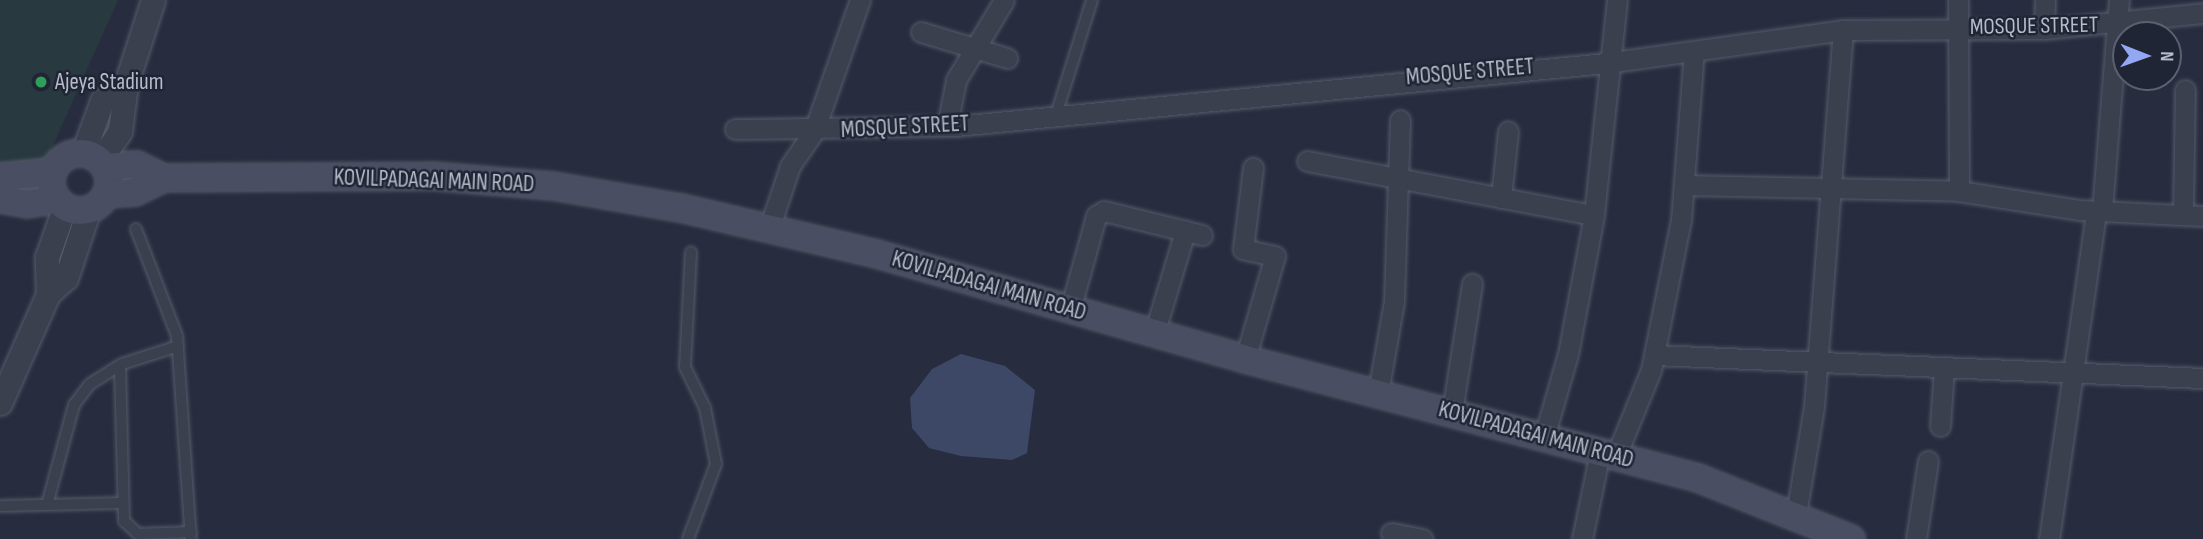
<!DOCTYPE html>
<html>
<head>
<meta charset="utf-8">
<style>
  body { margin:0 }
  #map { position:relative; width:2203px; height:539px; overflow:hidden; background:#272d3f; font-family:"Sofia Sans Condensed",sans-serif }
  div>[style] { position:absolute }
  .green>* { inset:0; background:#293940 }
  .water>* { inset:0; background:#3d4867 }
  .roads { filter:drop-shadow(0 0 2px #565b6a) drop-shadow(0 0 2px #565b6a) }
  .service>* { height:10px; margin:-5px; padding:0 5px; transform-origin:5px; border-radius:5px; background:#3b404f }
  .minor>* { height:19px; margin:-9.5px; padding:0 9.5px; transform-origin:9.5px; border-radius:9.5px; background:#3b404f }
  .tertiary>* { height:23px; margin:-11.5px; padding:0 11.5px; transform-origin:11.5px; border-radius:11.5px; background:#3b404f }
  .secondary>* { height:26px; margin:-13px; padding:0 13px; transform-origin:13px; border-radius:13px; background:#494e62 }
  .secondary>.ring { margin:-13px; padding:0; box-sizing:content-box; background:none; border:26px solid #494e62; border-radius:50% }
  .dots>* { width:19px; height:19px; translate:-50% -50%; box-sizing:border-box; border:4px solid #1f2534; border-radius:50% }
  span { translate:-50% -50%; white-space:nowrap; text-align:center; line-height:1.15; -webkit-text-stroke:5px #1f2534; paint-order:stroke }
  .street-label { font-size:23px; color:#b7bbca }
  .poi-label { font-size:23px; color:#b7bbca }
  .left { translate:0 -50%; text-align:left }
  .north { position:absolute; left:2112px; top:21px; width:70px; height:70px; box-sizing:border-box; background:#1f2534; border:2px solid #5c6170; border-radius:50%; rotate:91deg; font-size:19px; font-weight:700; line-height:28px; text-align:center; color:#b7bbca }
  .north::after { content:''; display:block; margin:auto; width:24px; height:32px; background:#93a8f3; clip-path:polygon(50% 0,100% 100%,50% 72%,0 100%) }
</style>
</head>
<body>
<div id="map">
  <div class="green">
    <i style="clip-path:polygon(0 0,118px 0,45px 163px,0 167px)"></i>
  </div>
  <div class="water">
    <i style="clip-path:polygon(961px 354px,1005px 366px,1035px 390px,1027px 453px,1012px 460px,961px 456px,929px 448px,912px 428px,910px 398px,932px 369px)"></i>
  </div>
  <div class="roads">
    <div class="service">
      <i style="left:1056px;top:115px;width:121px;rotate:-72.6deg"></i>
      <i style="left:136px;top:229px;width:115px;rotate:69deg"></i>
      <i style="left:177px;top:336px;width:203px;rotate:86.1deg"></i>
      <i style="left:120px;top:366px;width:155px;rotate:88.5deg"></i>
      <i style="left:124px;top:521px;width:19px;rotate:43deg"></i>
      <i style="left:138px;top:534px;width:53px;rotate:-2.2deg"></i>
      <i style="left:47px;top:505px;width:104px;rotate:-74.9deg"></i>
      <i style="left:74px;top:405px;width:26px;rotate:-53deg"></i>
      <i style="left:90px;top:384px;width:38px;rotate:-32deg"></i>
      <i style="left:122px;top:364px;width:59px;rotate:-17.8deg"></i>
      <i style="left:0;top:506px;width:122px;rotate:-1.4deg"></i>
      <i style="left:688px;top:539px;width:80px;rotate:-69.5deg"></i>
      <i style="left:716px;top:464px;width:57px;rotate:-101.1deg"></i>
      <i style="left:705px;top:408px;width:46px;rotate:-116deg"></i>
      <i style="left:685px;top:367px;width:115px;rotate:-87deg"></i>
    </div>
    <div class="minor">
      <i style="left:1958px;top:0;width:191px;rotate:89.7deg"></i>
      <i style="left:2044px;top:29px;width:29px;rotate:-88deg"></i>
      <i style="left:921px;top:32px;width:90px;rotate:16.8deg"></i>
      <i style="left:947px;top:126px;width:47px;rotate:-78.9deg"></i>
      <i style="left:956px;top:80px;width:93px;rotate:-59deg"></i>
      <i style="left:735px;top:129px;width:221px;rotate:-0.8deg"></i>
      <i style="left:956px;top:126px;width:653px;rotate:-5.54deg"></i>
      <i style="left:1606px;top:63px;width:239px;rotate:-7.9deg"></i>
      <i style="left:1843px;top:30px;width:201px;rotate:-0.3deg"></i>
      <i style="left:2044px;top:29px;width:160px;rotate:-5.7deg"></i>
      <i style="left:1307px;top:161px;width:292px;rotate:10.7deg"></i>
      <i style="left:1684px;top:185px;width:275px;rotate:1.2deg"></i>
      <i style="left:1959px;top:191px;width:121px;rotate:9deg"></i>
      <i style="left:2079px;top:210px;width:124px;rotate:2.8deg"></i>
      <i style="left:1501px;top:198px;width:67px;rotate:-84deg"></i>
      <i style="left:2102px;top:211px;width:212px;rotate:-85.4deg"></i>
      <i style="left:2183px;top:213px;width:123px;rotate:-89.1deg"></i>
      <i style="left:769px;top:229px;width:66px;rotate:-71.6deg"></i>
      <i style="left:790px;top:166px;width:42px;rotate:-55.6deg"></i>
      <i style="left:814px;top:131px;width:139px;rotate:-70.7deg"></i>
      <i style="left:1070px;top:310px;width:98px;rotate:-74.5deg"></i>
      <i style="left:1096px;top:216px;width:9px;rotate:-32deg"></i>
      <i style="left:1104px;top:211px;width:101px;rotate:13.8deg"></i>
      <i style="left:1154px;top:334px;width:108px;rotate:-73.2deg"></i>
      <i style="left:1654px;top:355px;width:549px;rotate:2.4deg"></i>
      <i style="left:1245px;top:359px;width:107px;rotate:-73.8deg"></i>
      <i style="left:1275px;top:256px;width:33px;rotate:-168deg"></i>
      <i style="left:1243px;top:249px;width:82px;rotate:-83deg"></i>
      <i style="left:1378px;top:393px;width:93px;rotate:-80.1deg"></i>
      <i style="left:1394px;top:301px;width:181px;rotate:-88.1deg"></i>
      <i style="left:1452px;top:412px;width:130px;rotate:-81.1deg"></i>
      <i style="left:1940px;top:426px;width:57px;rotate:-86deg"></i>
      <i style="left:1544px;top:437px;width:86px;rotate:-73.9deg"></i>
      <i style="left:1568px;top:354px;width:141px;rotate:-79.4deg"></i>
      <i style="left:1594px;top:215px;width:216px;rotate:-83.9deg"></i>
      <i style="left:1616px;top:456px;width:93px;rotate:-67.9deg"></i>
      <i style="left:1651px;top:370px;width:153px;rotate:-78.7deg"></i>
      <i style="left:1681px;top:220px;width:169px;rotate:-85.6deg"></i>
      <i style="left:1796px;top:514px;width:109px;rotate:-80.5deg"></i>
      <i style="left:1814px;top:406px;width:377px;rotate:-85.6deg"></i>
      <i style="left:1391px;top:533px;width:32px;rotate:11deg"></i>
      <i style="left:1582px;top:539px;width:89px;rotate:-78.3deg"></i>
      <i style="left:1916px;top:539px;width:79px;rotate:-81.3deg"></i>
      <i style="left:2049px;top:539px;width:331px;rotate:-81.8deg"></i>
    </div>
    <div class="tertiary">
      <i style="left:83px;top:153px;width:55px;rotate:-69.9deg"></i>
      <i style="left:102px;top:101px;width:29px;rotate:-35deg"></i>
      <i style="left:100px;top:160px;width:35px;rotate:-55deg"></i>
      <i style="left:120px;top:131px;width:47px;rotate:-82.7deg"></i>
      <i style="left:126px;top:84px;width:88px;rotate:-72.2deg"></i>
      <i style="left:48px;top:294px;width:37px;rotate:-92deg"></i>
      <i style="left:47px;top:257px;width:54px;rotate:-70.6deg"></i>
      <i style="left:0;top:403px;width:119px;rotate:-66.2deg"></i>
      <i style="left:48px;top:294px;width:24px;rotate:-42deg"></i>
      <i style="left:66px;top:278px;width:73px;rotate:-71.6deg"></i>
    </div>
    <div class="secondary">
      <i class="ring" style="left:51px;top:153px;width:32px;height:32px"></i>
      <i style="left:105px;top:167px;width:32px;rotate:-4deg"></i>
      <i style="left:137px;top:165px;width:30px;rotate:26deg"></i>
      <i style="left:164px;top:178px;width:267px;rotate:-0.4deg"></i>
      <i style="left:431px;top:176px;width:122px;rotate:4.7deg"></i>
      <i style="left:553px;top:186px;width:130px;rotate:9.8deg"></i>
      <i style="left:681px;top:208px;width:201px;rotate:13.2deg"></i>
      <i style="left:877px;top:254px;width:383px;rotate:15.9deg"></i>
      <i style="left:1245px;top:359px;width:468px;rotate:14.7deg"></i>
      <i style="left:1698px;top:478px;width:165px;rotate:21.7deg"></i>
      <i style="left:0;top:177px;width:53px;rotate:-5.4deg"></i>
      <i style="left:106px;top:194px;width:29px;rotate:-4deg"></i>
      <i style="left:135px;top:192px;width:32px;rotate:-26deg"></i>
      <i style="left:0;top:199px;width:27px;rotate:10deg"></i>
      <i style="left:27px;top:204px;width:31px;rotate:-9deg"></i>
    </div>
  </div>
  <div class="dots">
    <i style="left:41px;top:82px;background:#2e9e5b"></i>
  </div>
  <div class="street-label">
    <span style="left:2034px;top:26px;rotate:-1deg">MOSQUE STREET</span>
    <span style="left:1470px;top:72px;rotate:-5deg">MOSQUE STREET</span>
    <span style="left:905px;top:127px;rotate:-3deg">MOSQUE STREET</span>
    <span style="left:434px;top:181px;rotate:2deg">KOVILPADAGAI MAIN ROAD</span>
    <span style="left:989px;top:286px;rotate:16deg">KOVILPADAGAI MAIN ROAD</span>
    <span style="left:1536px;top:435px;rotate:15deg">KOVILPADAGAI MAIN ROAD</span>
  </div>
  <div class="poi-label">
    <span class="left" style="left:55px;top:82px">Ajeya Stadium</span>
  </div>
  <div class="north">N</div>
</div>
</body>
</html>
